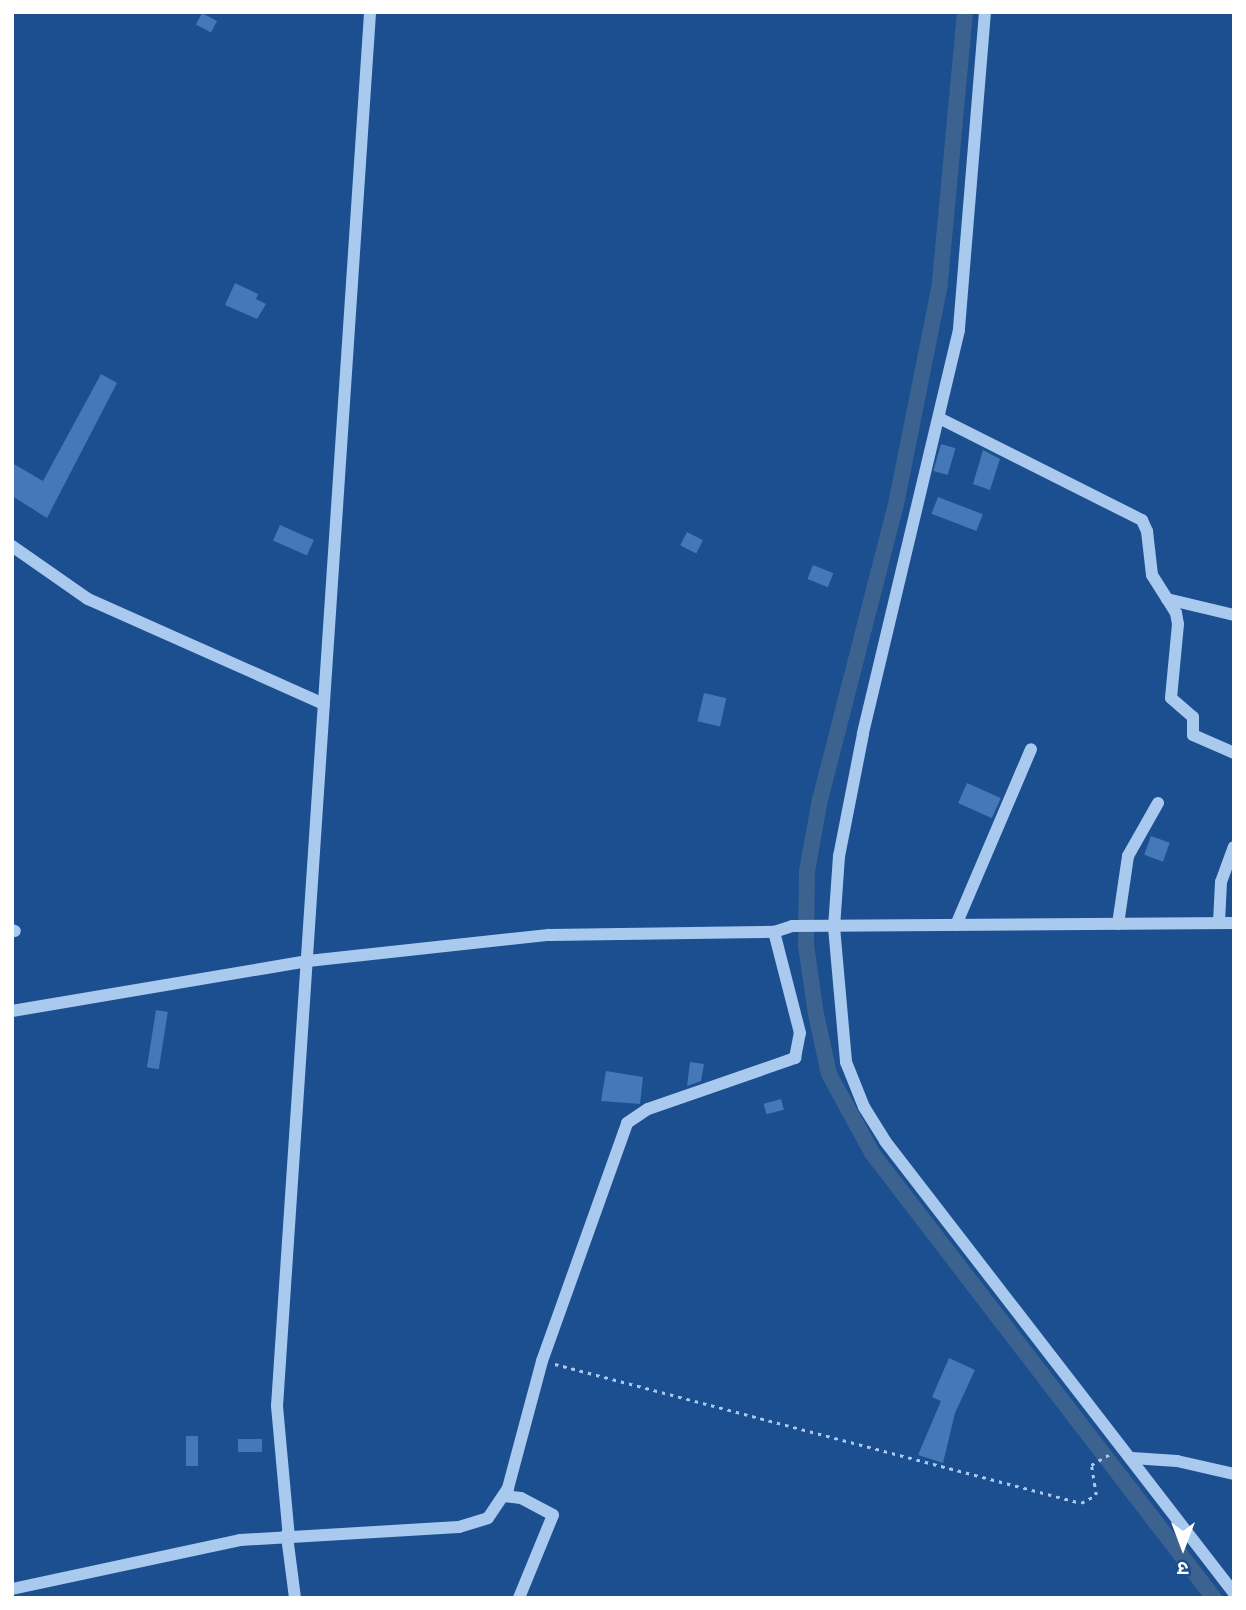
<!DOCTYPE html>
<html>
<head>
<meta charset="utf-8">
<style>
  body { margin:0 }
  #map { position:relative; width:1246px; height:1610px; overflow:hidden; background:#1b4f8f; font-family:Arial,"Noto Sans Devanagari",sans-serif }
  div>[style] { position:absolute }
  .canal>* { height:16px; margin:-8px; padding:0 8px; transform-origin:8px; border-radius:8px; background:#3c6290 }
  .building>* { inset:0; background:#4478b7; transform-origin:0 0 }
  .path>* { height:2.5px; margin-top:-1.25px; transform-origin:0; background:repeating-linear-gradient(90deg,#a9c9ee 0 3.5px,transparent 0 8.5px) }
  .minor>* { height:12px; margin:-6px; padding:0 6px; transform-origin:6px; border-radius:6px; background:#a9c9ee }
  .minor-bridge>* { height:12px; margin:-6px; padding:0 6px; transform-origin:6px; border-radius:6px; background:#a9c9ee }
  span { translate:-50% -50%; white-space:nowrap; text-align:center; line-height:1.15; -webkit-text-stroke:5px #1b4f8f; paint-order:stroke }
  .frame { position:absolute; inset:0; border:14px solid #fff; pointer-events:none }
  .north { position:absolute; left:1148px; top:1512px; width:70px; height:70px; -webkit-text-stroke:5px #1b4f8f; paint-order:stroke; rotate:180deg; font-size:19px; font-weight:700; line-height:28px; text-align:center; color:#fff }
  .north::after { content:''; display:block; margin:auto; width:24px; height:32px; background:#fff; clip-path:polygon(50% 0,100% 100%,50% 72%,0 100%) }
</style>
</head>
<body>
<div id="map">
  <div class="canal">
    <i style="left:965px;top:12px;width:273px;rotate:95.3deg"></i>
    <i style="left:940px;top:284px;width:220px;rotate:101.3deg"></i>
    <i style="left:897px;top:500px;width:309px;rotate:104.4deg"></i>
    <i style="left:820px;top:799px;width:73px;rotate:100.2deg"></i>
    <i style="left:807px;top:871px;width:74px;rotate:90.8deg"></i>
    <i style="left:806px;top:945px;width:70px;rotate:81.8deg"></i>
    <i style="left:816px;top:1014px;width:61px;rotate:77.8deg"></i>
    <i style="left:829px;top:1074px;width:90px;rotate:61.4deg"></i>
    <i style="left:872px;top:1153px;width:561px;rotate:52.46deg"></i>
  </div>
  <div class="building">
    <i style="left:202px;top:13px;width:17px;height:13px;rotate:28deg"></i>
    <i style="clip-path:polygon(235px 283px,258px 294px,256px 299px,266px 304px,257px 319px,225px 305px)"></i>
    <i style="clip-path:polygon(101px 374px,117px 383px,47px 518px,12px 496px,12px 463px,43px 481px)"></i>
    <i style="left:941px;top:444px;width:15px;height:28px;rotate:16deg"></i>
    <i style="clip-path:polygon(983px 450px,1000px 459px,990px 490px,973px 484px)"></i>
    <i style="left:938px;top:497px;width:48px;height:18px;rotate:21deg"></i>
    <i style="left:280px;top:525px;width:37px;height:17px;rotate:24deg"></i>
    <i style="left:687px;top:532px;width:18px;height:15px;rotate:27deg"></i>
    <i style="left:813px;top:565px;width:22px;height:15px;rotate:22deg"></i>
    <i style="left:704px;top:693px;width:23px;height:29px;rotate:13deg"></i>
    <i style="left:967px;top:783px;width:37px;height:22px;rotate:24deg"></i>
    <i style="left:1151px;top:836px;width:20px;height:20px;rotate:20deg"></i>
    <i style="left:156px;top:1010px;width:12px;height:58px;rotate:9deg"></i>
    <i style="clip-path:polygon(690px 1062px,704px 1064px,701px 1081px,687px 1086px)"></i>
    <i style="clip-path:polygon(606px 1071px,643px 1077px,640px 1104px,601px 1101px)"></i>
    <i style="left:781px;top:1099px;width:11px;height:18px;rotate:75deg"></i>
    <i style="clip-path:polygon(949px 1358px,975px 1370px,955px 1413px,943px 1463px,918px 1455px,941px 1401px,932px 1397px)"></i>
    <i style="left:186px;top:1436px;width:12px;height:30px"></i>
    <i style="left:238px;top:1439px;width:24px;height:13px"></i>
  </div>
  <div class="path">
    <i style="left:555px;top:1364px;width:544px;rotate:14.8deg"></i>
    <i style="left:1081px;top:1503px;width:17px;rotate:-28deg"></i>
    <i style="left:1096px;top:1495px;width:30px;rotate:-99deg"></i>
    <i style="left:1091px;top:1465px;width:22px;rotate:-30deg"></i>
  </div>
  <div class="minor">
    <i style="left:985px;top:12px;width:319px;rotate:94.7deg"></i>
    <i style="left:959px;top:330px;width:415px;rotate:103.4deg"></i>
    <i style="left:863px;top:734px;width:124px;rotate:101.1deg"></i>
    <i style="left:839px;top:856px;width:71px;rotate:94deg"></i>
    <i style="left:834px;top:927px;width:136px;rotate:84.9deg"></i>
    <i style="left:846px;top:1062px;width:48px;rotate:68.2deg"></i>
    <i style="left:864px;top:1107px;width:40px;rotate:58deg"></i>
    <i style="left:885px;top:1141px;width:571px;rotate:52.33deg"></i>
    <i style="left:939px;top:418px;width:227px;rotate:26.7deg"></i>
    <i style="left:1142px;top:520px;width:12px;rotate:66deg"></i>
    <i style="left:1147px;top:531px;width:44px;rotate:83.5deg"></i>
    <i style="left:1152px;top:575px;width:45px;rotate:57.7deg"></i>
    <i style="left:1176px;top:613px;width:11px;rotate:80deg"></i>
    <i style="left:1178px;top:624px;width:74px;rotate:95.4deg"></i>
    <i style="left:1171px;top:698px;width:29px;rotate:41deg"></i>
    <i style="left:1193px;top:717px;width:18px;rotate:90deg"></i>
    <i style="left:1193px;top:735px;width:45px;rotate:23.7deg"></i>
    <i style="left:12px;top:546px;width:93px;rotate:34.9deg"></i>
    <i style="left:88px;top:599px;width:258px;rotate:24deg"></i>
    <i style="left:1167px;top:599px;width:69px;rotate:13.4deg"></i>
    <i style="left:1219px;top:923px;width:41px;rotate:-87.2deg"></i>
    <i style="left:1221px;top:882px;width:37px;rotate:-70deg"></i>
    <i style="left:1118px;top:924px;width:69px;rotate:-81.6deg"></i>
    <i style="left:1128px;top:856px;width:61px;rotate:-60.5deg"></i>
    <i style="left:956px;top:925px;width:191px;rotate:-66.9deg"></i>
    <i style="left:12px;top:930px;width:3px;rotate:18deg"></i>
    <i style="left:12px;top:1011px;width:300px;rotate:-9.6deg"></i>
    <i style="left:308px;top:961px;width:242px;rotate:-6.2deg"></i>
    <i style="left:549px;top:935px;width:225px;rotate:-0.8deg"></i>
    <i style="left:774px;top:932px;width:19px;rotate:-18deg"></i>
    <i style="left:792px;top:926px;width:442px;rotate:-0.4deg"></i>
    <i style="left:1132px;top:1458px;width:45px;rotate:3.8deg"></i>
    <i style="left:1177px;top:1461px;width:58px;rotate:12.8deg"></i>
    <i style="left:504px;top:1496px;width:17px;rotate:7deg"></i>
    <i style="left:521px;top:1498px;width:36px;rotate:28deg"></i>
    <i style="left:553px;top:1515px;width:90px;rotate:112.3deg"></i>
    <i style="left:287px;top:1534px;width:4px;rotate:63deg"></i>
    <i style="left:289px;top:1538px;width:133px;rotate:-95.2deg"></i>
    <i style="left:277px;top:1406px;width:1397px;rotate:-86.18deg"></i>
    <i style="left:288px;top:1544px;width:54px;rotate:82.6deg"></i>
    <i style="left:12px;top:1589px;width:233px;rotate:-12.1deg"></i>
    <i style="left:240px;top:1540px;width:219px;rotate:-3.4deg"></i>
    <i style="left:459px;top:1527px;width:30px;rotate:-17deg"></i>
    <i style="left:488px;top:1518px;width:36px;rotate:-56deg"></i>
    <i style="left:508px;top:1488px;width:131px;rotate:-75deg"></i>
    <i style="left:542px;top:1361px;width:253px;rotate:-70.3deg"></i>
    <i style="left:627px;top:1123px;width:25px;rotate:-34deg"></i>
    <i style="left:648px;top:1109px;width:156px;rotate:-19.1deg"></i>
    <i style="left:795px;top:1058px;width:25px;rotate:-79deg"></i>
    <i style="left:800px;top:1033px;width:104px;rotate:-104.4deg"></i>
  </div>
  <div class="minor-bridge">
    <i style="left:287px;top:1534px;width:10px;rotate:84deg"></i>
  </div>
  <div class="frame"></div>
  <div class="north">उ</div>
</div>
</body>
</html>
